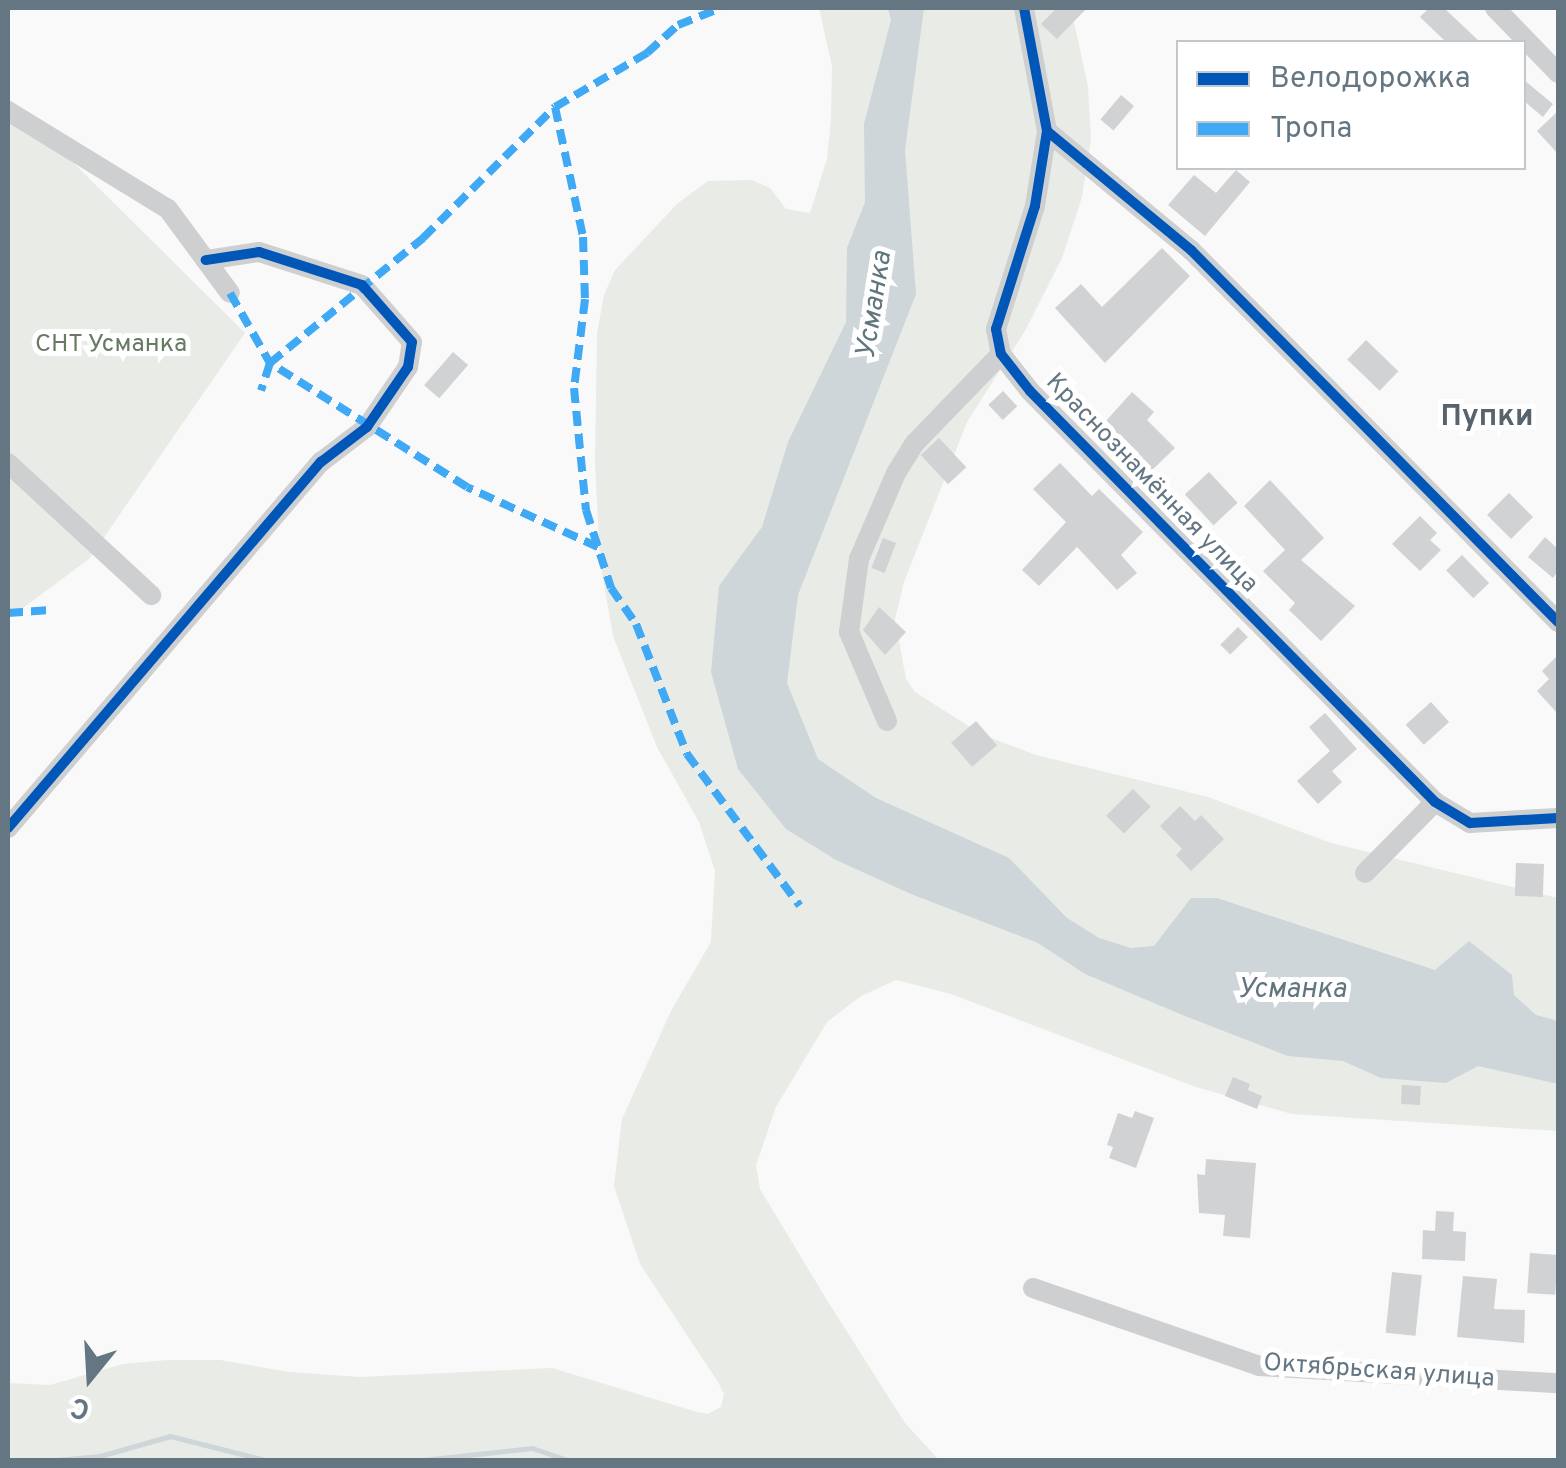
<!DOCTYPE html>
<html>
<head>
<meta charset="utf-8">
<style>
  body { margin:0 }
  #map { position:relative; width:1566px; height:1468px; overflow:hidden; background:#f9f9f9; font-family:Overpass,sans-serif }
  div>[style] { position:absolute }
  .green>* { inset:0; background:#e8ebe6 }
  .water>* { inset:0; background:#ced6d9 }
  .stream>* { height:5px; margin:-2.5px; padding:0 2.5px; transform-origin:2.5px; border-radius:2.5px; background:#ced6d9 }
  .building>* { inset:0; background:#d0d2d3; transform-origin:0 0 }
  .minor>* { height:20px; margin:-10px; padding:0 10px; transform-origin:10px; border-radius:10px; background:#cecfd0 }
  .quiet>* { height:8px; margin-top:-4px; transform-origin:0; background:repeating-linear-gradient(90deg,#3fa9f5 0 15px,transparent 0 23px) }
  .cycleway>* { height:10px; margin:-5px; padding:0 5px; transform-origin:5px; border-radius:5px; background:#0057b8 }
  span { translate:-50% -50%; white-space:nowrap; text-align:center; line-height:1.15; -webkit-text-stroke:10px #fff; paint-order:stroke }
  .park-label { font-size:25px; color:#687a64 }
  .street-label { font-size:25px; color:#657683 }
  .water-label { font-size:28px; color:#60757c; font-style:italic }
  .quarter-label { font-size:30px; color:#57646e; font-weight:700 }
  .frame { position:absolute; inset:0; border:10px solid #657683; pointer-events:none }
  .legend { position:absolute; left:1176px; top:40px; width:350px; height:130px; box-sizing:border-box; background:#fff; border:2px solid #c1c8cd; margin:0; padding:12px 18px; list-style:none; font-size:30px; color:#657683 }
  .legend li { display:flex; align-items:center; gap:20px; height:50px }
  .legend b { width:50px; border:2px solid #c1c8cd }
  .north { position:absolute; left:40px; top:1328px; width:100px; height:100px; -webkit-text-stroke:8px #fff; paint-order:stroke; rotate:198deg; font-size:28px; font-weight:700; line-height:40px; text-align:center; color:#657683 }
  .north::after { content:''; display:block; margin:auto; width:35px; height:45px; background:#657683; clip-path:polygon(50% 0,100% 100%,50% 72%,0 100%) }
</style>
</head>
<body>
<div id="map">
  <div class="green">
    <i style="clip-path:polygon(819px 8px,1071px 8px,1088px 87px,1091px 139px,1082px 197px,1062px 258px,1025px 331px,967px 422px,904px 582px,895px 619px,906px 679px,915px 692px,981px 734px,1036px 755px,1208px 797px,1331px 843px,1558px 898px,1558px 1131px,1292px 1114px,1196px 1087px,951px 994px,896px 980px,861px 996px,827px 1022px,776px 1107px,756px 1165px,760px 1189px,825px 1297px,905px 1423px,939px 1460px,8px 1460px,8px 1383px,50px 1385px,123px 1364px,167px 1360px,220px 1360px,289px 1372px,360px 1377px,552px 1368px,697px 1412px,708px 1414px,721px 1407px,724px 1394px,718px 1382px,640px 1264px,614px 1186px,622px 1119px,671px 1011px,711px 942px,715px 871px,699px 822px,657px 747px,613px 636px,600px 561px,595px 463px,597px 333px,604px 295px,615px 270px,678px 203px,708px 181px,752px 180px,770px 188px,786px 209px,810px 213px,827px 159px,831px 117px,832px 66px)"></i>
    <i style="clip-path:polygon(8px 98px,245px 333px,89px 559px,8px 619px)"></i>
  </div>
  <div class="water">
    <i style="clip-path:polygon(888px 8px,924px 8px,905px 150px,916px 294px,798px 595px,787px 683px,818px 759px,876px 798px,1009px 858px,1067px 918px,1099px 938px,1131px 948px,1154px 946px,1191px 898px,1217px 898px,1435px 970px,1469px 941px,1512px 975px,1514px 995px,1536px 1015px,1558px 1021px,1558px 1084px,1478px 1066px,1446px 1083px,1381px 1078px,1343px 1061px,1288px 1056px,1185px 1016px,1085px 974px,1038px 943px,911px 894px,836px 860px,786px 829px,738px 769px,711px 672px,719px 586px,762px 527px,788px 442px,846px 322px,847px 248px,865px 202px,864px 124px,891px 20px)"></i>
  </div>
  <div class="stream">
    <i style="left:56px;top:1460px;width:44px;rotate:-5.2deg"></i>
    <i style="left:100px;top:1456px;width:73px;rotate:-15.9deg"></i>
    <i style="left:170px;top:1436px;width:98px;rotate:14.2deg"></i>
    <i style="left:422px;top:1460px;width:111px;rotate:-6.2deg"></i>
    <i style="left:532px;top:1448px;width:36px;rotate:19deg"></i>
  </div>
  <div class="building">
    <i style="clip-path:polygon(1057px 8px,1087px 8px,1057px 39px,1041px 24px)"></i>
    <i style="clip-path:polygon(1429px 8px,1444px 8px,1480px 42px,1446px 42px,1420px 17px)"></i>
    <i style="clip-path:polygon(1524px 80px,1553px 104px,1543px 117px,1524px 101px)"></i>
    <i style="left:1121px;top:95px;width:17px;height:32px;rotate:40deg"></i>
    <i style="clip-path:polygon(1558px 111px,1558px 154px,1537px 131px)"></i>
    <i style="clip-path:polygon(1236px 170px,1250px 182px,1205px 236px,1168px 205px,1194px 175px,1216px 193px)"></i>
    <i style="clip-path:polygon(1162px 248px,1190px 276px,1105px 363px,1055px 308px,1081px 284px,1102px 307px)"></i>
    <i style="left:1366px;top:340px;width:45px;height:27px;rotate:44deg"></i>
    <i style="left:453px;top:352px;width:20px;height:44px;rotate:41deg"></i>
    <i style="left:1003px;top:391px;width:21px;height:20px;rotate:47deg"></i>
    <i style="clip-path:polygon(1132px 392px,1154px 412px,1147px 420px,1175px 448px,1148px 474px,1133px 458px,1139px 453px,1105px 422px)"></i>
    <i style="left:939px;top:438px;width:40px;height:25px;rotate:47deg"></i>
    <i style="clip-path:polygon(1060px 463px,1092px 496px,1099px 489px,1143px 532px,1121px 555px,1137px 573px,1117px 590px,1077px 547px,1039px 586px,1022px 570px,1066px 522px,1033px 489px)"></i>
    <i style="left:1209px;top:472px;width:42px;height:33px;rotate:47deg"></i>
    <i style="clip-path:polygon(1270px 480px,1324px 538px,1301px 560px,1355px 606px,1321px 641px,1289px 610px,1295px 603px,1263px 571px,1285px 550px,1244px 506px)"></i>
    <i style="left:1509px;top:493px;width:34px;height:31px;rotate:45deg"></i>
    <i style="clip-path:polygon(1420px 516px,1437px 533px,1430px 540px,1441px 550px,1420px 571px,1392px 544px)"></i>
    <i style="clip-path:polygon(1545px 537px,1558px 549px,1558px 571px,1553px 578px,1528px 557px)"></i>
    <i style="left:883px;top:538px;width:14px;height:32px;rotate:21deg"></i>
    <i style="left:1462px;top:555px;width:39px;height:22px;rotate:46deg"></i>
    <i style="clip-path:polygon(879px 607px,906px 632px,885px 655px,863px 630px)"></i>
    <i style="left:1238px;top:627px;width:14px;height:25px;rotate:45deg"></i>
    <i style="clip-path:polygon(1558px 655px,1558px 714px,1537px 691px,1549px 679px,1542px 671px)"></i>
    <i style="left:1431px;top:702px;width:27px;height:34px;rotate:48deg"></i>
    <i style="clip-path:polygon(1325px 713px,1357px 749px,1332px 771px,1342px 782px,1318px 804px,1297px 781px,1330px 751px,1309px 727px)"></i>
    <i style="left:976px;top:721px;width:32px;height:33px;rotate:49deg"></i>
    <i style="left:1133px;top:789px;width:25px;height:38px;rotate:45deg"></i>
    <i style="clip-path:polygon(1180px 806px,1195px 821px,1201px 815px,1224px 839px,1191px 871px,1176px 855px,1182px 849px,1160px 826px)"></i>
    <i style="left:1516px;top:863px;width:28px;height:33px;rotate:2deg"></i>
    <i style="clip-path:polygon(1233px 1077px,1250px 1084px,1248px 1090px,1262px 1096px,1257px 1109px,1225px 1096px)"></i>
    <i style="left:1402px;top:1085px;width:19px;height:19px;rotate:3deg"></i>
    <i style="clip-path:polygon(1135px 1111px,1154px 1118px,1136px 1168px,1109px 1158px,1113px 1147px,1107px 1145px,1118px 1113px,1132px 1118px)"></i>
    <i style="clip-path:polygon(1206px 1159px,1256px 1163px,1250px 1238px,1223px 1236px,1225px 1215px,1199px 1213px,1197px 1174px,1205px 1175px)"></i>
    <i style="clip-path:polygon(1436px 1211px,1454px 1212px,1453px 1231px,1466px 1232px,1465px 1261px,1422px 1259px,1423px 1230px,1435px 1231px)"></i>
    <i style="left:1530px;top:1253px;width:28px;height:40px;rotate:4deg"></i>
    <i style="left:1392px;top:1272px;width:30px;height:61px;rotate:6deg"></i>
    <i style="clip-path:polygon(1463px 1276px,1497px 1279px,1494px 1309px,1525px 1310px,1524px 1343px,1457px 1337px)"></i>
  </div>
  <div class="minor">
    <i style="left:1024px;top:8px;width:125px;rotate:79.4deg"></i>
    <i style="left:1047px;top:131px;width:76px;rotate:99.1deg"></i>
    <i style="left:1035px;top:206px;width:129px;rotate:107.6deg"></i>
    <i style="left:996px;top:329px;width:25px;rotate:79deg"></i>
    <i style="left:1001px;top:354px;width:47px;rotate:51.9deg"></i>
    <i style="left:1030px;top:391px;width:577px;rotate:45.42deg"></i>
    <i style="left:1435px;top:802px;width:41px;rotate:31deg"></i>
    <i style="left:1470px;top:823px;width:88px;rotate:-3.3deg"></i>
    <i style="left:1495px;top:8px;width:91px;rotate:45.9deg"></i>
    <i style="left:8px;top:111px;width:188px;rotate:31.5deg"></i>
    <i style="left:168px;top:209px;width:104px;rotate:53.6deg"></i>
    <i style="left:1047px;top:131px;width:187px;rotate:39.6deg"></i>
    <i style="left:1191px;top:250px;width:523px;rotate:45.39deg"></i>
    <i style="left:8px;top:463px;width:195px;rotate:42.7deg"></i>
    <i style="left:887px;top:721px;width:97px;rotate:-113.1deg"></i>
    <i style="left:849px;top:632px;width:74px;rotate:-82.2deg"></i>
    <i style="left:859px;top:559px;width:94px;rotate:-66.7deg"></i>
    <i style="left:896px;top:473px;width:36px;rotate:-58deg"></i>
    <i style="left:915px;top:443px;width:124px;rotate:-46deg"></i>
    <i style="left:8px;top:828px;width:482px;rotate:-49.5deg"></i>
    <i style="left:321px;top:462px;width:58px;rotate:-37.3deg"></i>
    <i style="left:367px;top:427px;width:73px;rotate:-55.7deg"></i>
    <i style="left:408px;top:367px;width:25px;rotate:-81deg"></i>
    <i style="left:412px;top:342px;width:76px;rotate:-131.3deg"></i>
    <i style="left:362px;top:285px;width:108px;rotate:-162.2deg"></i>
    <i style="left:259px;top:252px;width:54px;rotate:171.4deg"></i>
    <i style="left:1365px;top:873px;width:100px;rotate:-45.4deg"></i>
    <i style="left:1033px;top:1288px;width:239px;rotate:19deg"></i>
    <i style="left:1259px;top:1366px;width:299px;rotate:3.3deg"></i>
  </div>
  <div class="quiet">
    <i style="left:555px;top:107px;width:133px;rotate:77.8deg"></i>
    <i style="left:583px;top:237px;width:62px;rotate:88.2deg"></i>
    <i style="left:585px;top:299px;width:90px;rotate:97deg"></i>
    <i style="left:574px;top:388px;width:123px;rotate:84.4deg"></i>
    <i style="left:586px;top:510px;width:82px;rotate:72.2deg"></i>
    <i style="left:611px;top:588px;width:44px;rotate:55.2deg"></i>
    <i style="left:636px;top:624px;width:140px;rotate:68.6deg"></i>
    <i style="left:687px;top:754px;width:189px;rotate:53.4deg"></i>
    <i style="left:230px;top:293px;width:81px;rotate:60.3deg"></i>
    <i style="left:270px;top:363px;width:29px;rotate:108deg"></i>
    <i style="left:598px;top:547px;width:144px;rotate:-155.4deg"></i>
    <i style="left:467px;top:487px;width:233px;rotate:-147.8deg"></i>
    <i style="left:270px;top:363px;width:198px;rotate:-39.2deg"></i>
    <i style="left:423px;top:238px;width:186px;rotate:-44.8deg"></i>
    <i style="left:555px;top:107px;width:107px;rotate:-30.4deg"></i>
    <i style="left:647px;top:53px;width:42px;rotate:-42.1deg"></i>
    <i style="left:678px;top:25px;width:46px;rotate:-21.6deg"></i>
    <i style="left:8px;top:613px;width:42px;rotate:-4.1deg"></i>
  </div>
  <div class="cycleway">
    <i style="left:1024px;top:8px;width:125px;rotate:79.4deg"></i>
    <i style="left:1047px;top:131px;width:76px;rotate:99.1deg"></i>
    <i style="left:1035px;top:206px;width:129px;rotate:107.6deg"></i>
    <i style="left:996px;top:329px;width:25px;rotate:79deg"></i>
    <i style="left:1001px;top:354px;width:47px;rotate:51.9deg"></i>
    <i style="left:1030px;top:391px;width:577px;rotate:45.42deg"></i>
    <i style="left:1435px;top:802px;width:41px;rotate:31deg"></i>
    <i style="left:1470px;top:823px;width:88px;rotate:-3.3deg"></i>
    <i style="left:1047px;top:131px;width:187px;rotate:39.6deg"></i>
    <i style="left:1191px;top:250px;width:523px;rotate:45.39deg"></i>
    <i style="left:8px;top:828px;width:482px;rotate:-49.5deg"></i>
    <i style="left:321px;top:462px;width:58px;rotate:-37.3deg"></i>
    <i style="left:367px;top:427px;width:73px;rotate:-55.7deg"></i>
    <i style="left:408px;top:367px;width:25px;rotate:-81deg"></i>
    <i style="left:412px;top:342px;width:76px;rotate:-131.3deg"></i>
    <i style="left:362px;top:285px;width:108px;rotate:-162.2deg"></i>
    <i style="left:259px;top:252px;width:54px;rotate:171.4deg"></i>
  </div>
  <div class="park-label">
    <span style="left:111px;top:345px">СНТ Усманка</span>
  </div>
  <div class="street-label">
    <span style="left:1151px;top:484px;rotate:46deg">Краснознамённая улица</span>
    <span style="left:1379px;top:1372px;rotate:4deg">Октябрьская улица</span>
  </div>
  <div class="water-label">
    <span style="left:875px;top:305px;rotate:-81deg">Усманка</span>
    <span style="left:1292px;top:990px">Усманка</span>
  </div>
  <div class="quarter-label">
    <span style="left:1487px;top:418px">Пупки</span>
  </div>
  <div class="frame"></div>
  <ul class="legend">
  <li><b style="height:12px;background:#0057b8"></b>Велодорожка</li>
  <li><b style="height:12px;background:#3fa9f5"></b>Тропа</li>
  </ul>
  <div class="north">С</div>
</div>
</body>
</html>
